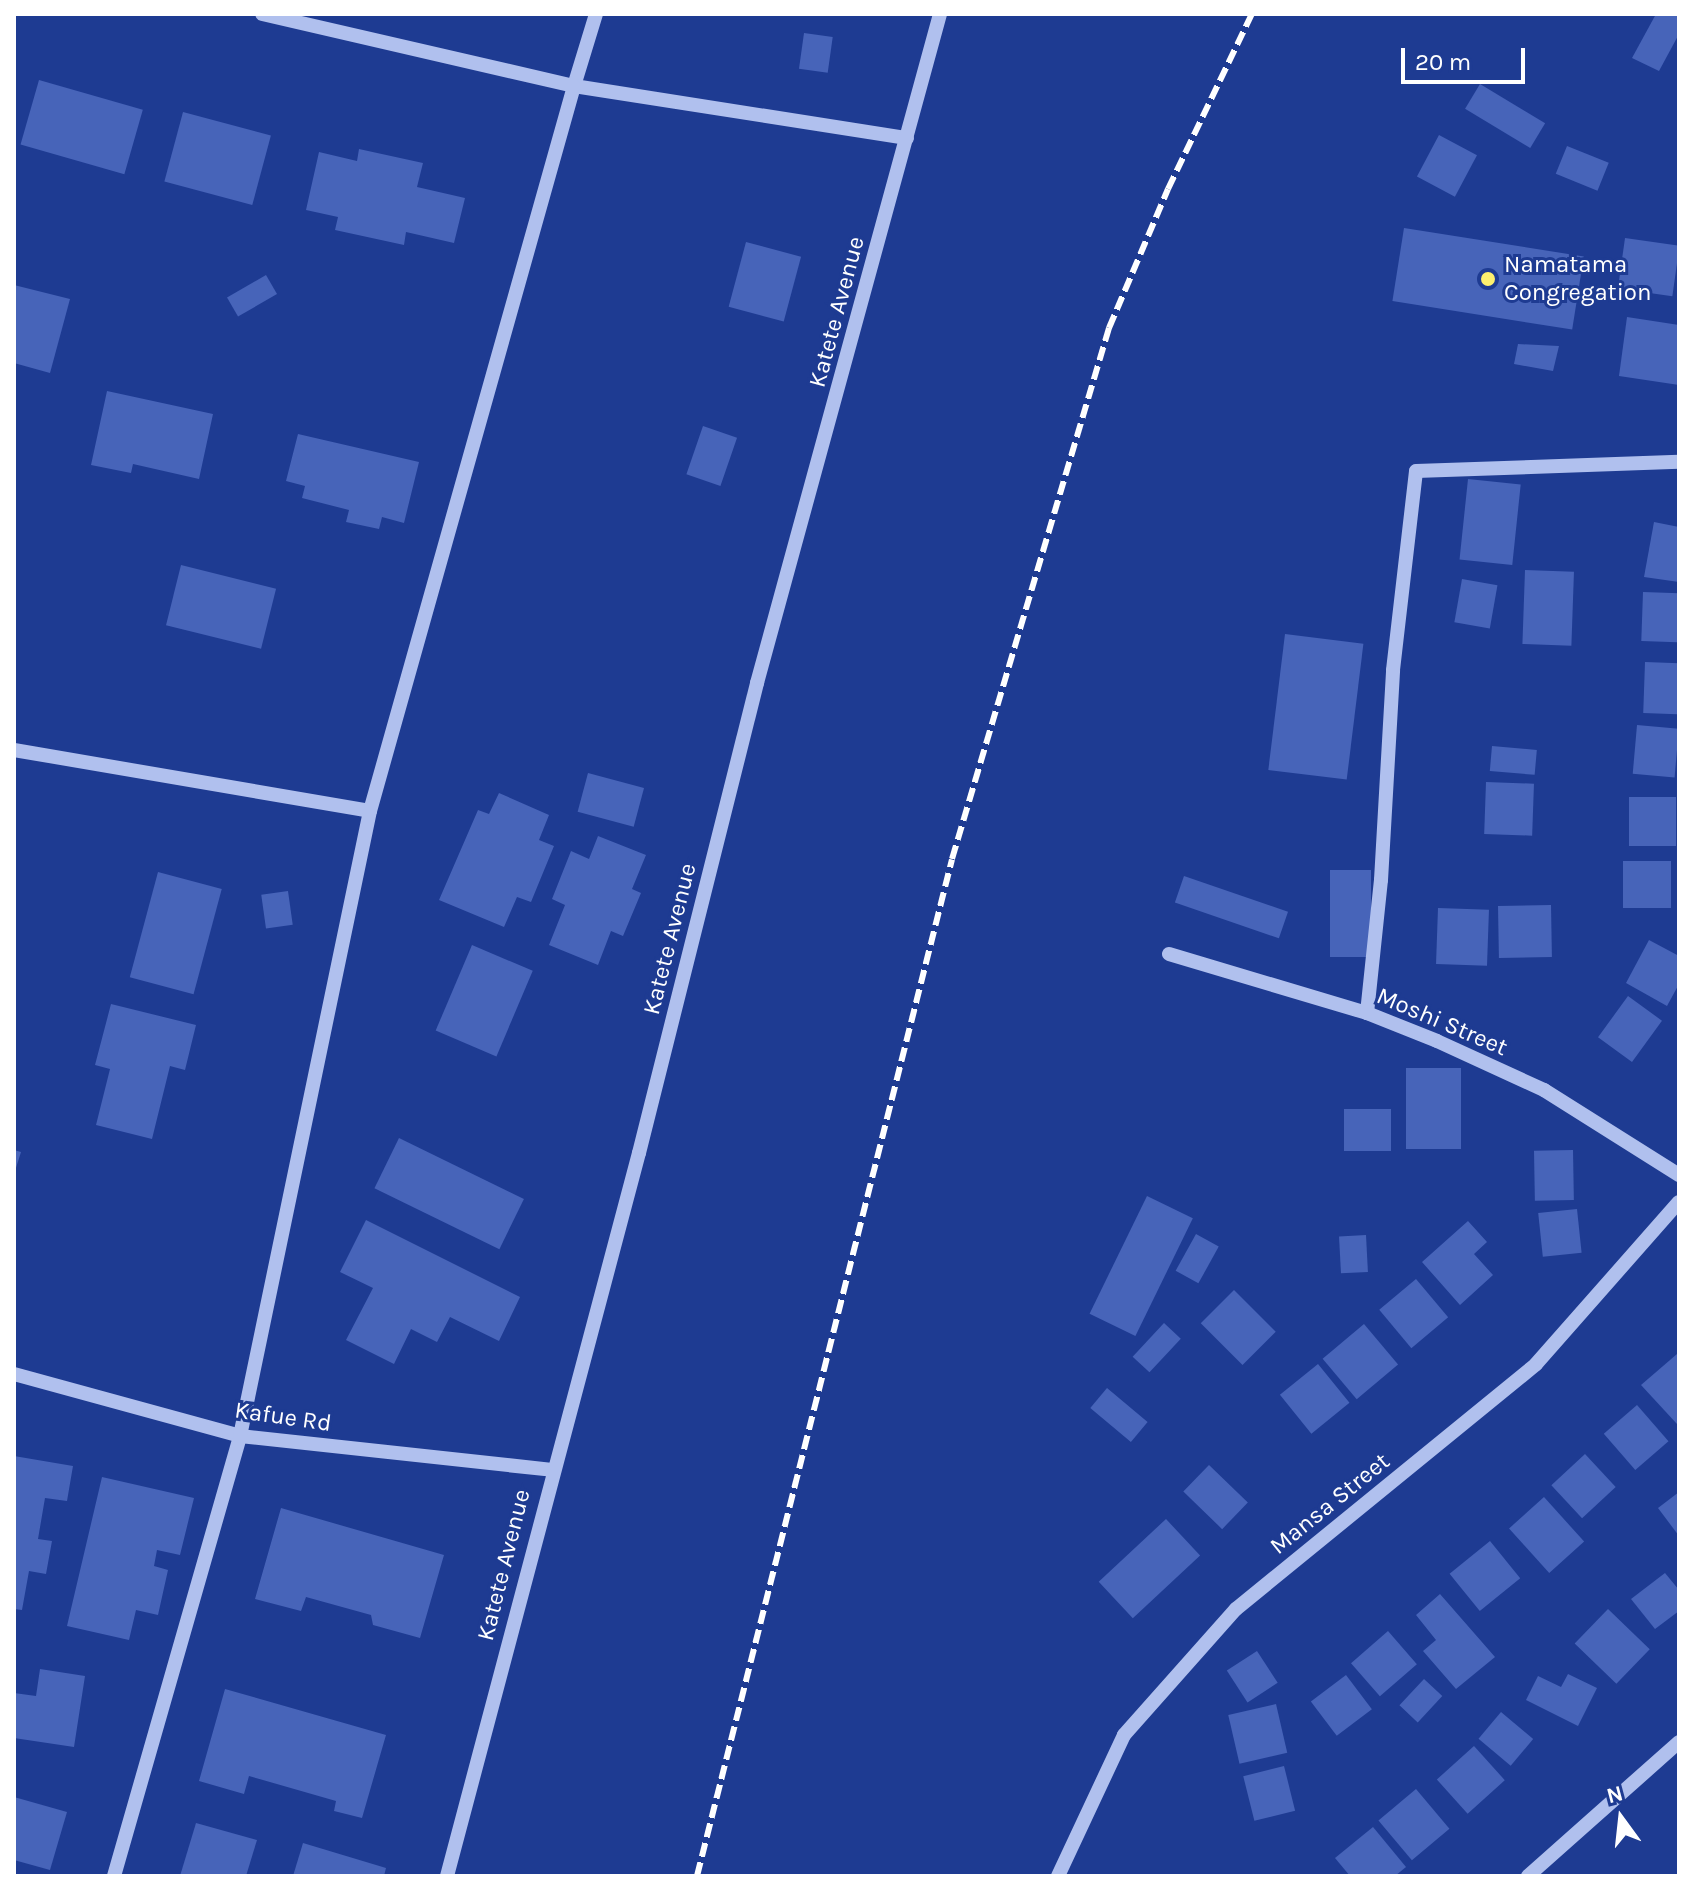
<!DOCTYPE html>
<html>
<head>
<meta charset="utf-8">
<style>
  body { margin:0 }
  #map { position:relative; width:1693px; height:1890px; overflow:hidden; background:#1e3b92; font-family:Karla,sans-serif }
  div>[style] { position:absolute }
  .building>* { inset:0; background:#4764b9; transform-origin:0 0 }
  .minor>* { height:14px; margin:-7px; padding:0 7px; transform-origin:7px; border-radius:7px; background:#b0c0ee }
  .rail>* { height:6px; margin-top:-3px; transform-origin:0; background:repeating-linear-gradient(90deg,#fff 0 14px,transparent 0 20px) }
  .dots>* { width:22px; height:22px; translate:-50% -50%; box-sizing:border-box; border:4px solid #1e3b92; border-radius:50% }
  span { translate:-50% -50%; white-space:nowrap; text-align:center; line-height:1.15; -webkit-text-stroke:6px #1e3b92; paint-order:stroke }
  .poi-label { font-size:24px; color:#fff }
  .left { translate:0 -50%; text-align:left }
  .street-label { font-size:24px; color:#fff }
  .frame { position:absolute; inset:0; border:16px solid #fff; pointer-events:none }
  .north { position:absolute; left:1581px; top:1778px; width:80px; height:80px; -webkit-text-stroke:6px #1e3b92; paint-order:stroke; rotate:345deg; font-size:22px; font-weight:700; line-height:32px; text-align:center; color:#fff }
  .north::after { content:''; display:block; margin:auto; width:28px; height:36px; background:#fff; clip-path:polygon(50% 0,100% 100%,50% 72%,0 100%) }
  .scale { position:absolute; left:1401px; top:48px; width:124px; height:36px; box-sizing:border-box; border:4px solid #fff; border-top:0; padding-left:10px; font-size:24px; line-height:28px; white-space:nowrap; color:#fff; -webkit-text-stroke:6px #1e3b92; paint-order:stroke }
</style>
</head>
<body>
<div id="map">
  <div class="building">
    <i style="clip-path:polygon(1656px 14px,1679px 14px,1679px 34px,1659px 71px,1632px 58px)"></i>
    <i style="left:804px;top:33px;width:29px;height:36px;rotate:8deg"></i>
    <i style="left:39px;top:80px;width:108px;height:67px;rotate:16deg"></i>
    <i style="left:1480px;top:84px;width:76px;height:29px;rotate:31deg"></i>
    <i style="left:183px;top:112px;width:91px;height:72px;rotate:15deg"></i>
    <i style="left:1439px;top:135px;width:43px;height:47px;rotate:28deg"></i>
    <i style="left:1567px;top:146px;width:45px;height:30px;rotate:22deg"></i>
    <i style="clip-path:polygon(359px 149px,423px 163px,417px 187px,465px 198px,454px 243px,406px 232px,404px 245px,335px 230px,338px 217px,306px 210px,319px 152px,357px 161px)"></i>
    <i style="left:1404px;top:228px;width:182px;height:74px;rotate:9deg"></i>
    <i style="left:1625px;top:238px;width:55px;height:51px;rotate:8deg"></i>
    <i style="left:746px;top:242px;width:57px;height:67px;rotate:15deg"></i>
    <i style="left:266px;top:275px;width:22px;height:45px;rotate:60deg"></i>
    <i style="clip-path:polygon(14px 285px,70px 299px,50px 373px,14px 363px)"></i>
    <i style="clip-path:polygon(1627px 317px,1679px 325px,1679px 385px,1619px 376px)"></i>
    <i style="clip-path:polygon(1518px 344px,1559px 346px,1553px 371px,1514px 364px)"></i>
    <i style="clip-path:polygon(107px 391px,213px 414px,199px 479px,133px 464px,131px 473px,91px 465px)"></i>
    <i style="left:703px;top:426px;width:36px;height:51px;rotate:19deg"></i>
    <i style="clip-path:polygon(298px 434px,419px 462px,404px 523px,382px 517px,379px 529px,346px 522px,349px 510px,302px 498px,305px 486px,286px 481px)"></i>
    <i style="left:1468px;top:479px;width:53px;height:81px;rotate:6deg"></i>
    <i style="clip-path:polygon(1654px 522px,1679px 527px,1679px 582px,1644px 577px)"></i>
    <i style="left:181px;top:565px;width:98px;height:62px;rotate:14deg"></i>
    <i style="left:1525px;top:570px;width:49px;height:74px;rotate:2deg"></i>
    <i style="left:1462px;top:579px;width:36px;height:44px;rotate:10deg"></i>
    <i style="left:1643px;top:592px;width:36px;height:49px;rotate:2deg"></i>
    <i style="left:1285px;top:634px;width:79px;height:137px;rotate:7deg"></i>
    <i style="left:1645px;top:662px;width:34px;height:51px;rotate:2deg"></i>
    <i style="left:1637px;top:725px;width:42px;height:49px;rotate:5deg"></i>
    <i style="left:1492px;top:746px;width:45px;height:25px;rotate:5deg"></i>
    <i style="left:588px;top:773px;width:58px;height:40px;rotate:15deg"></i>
    <i style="left:1486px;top:782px;width:48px;height:52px;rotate:2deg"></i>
    <i style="clip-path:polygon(499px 793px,549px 815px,539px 840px,554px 846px,531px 902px,517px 897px,504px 927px,439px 900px,478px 810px,489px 814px)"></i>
    <i style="left:1629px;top:797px;width:47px;height:49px"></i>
    <i style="clip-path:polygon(598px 836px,646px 855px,632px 889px,641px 893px,623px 936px,611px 931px,598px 965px,549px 945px,565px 905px,552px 899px,571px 851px,589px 859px)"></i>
    <i style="left:1623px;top:861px;width:48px;height:47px"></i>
    <i style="left:1330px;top:870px;width:41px;height:87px"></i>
    <i style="left:158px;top:872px;width:66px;height:109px;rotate:15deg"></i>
    <i style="left:1184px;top:876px;width:110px;height:28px;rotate:19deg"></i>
    <i style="left:288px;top:891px;width:34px;height:27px;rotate:82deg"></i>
    <i style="left:1551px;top:905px;width:52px;height:53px;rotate:89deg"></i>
    <i style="left:1438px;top:908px;width:51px;height:56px;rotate:2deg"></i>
    <i style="clip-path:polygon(1649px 940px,1679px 956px,1679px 984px,1667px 1006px,1626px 983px)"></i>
    <i style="left:472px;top:945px;width:66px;height:93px;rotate:23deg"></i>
    <i style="left:1628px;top:996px;width:42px;height:51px;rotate:36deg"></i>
    <i style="clip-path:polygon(111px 1004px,196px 1025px,185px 1070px,170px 1066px,152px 1139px,96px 1125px,110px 1069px,95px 1065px)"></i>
    <i style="left:1406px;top:1068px;width:55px;height:81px"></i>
    <i style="left:1391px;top:1109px;width:42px;height:47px;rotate:90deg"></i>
    <i style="left:399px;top:1138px;width:139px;height:56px;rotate:26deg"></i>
    <i style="clip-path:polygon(14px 1150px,21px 1152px,15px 1171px,14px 1171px)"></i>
    <i style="left:1573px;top:1150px;width:50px;height:39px;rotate:89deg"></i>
    <i style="left:1147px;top:1196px;width:51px;height:131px;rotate:26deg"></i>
    <i style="left:1577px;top:1209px;width:44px;height:39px;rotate:84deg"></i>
    <i style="clip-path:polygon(366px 1220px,520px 1297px,499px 1341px,450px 1317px,437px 1342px,411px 1329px,394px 1364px,346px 1340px,373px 1288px,340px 1272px)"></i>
    <i style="clip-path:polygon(1468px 1221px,1487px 1242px,1474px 1254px,1493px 1275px,1460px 1305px,1422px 1262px)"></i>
    <i style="left:1196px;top:1234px;width:26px;height:42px;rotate:29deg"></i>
    <i style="left:1366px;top:1235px;width:37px;height:27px;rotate:87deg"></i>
    <i style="left:1416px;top:1279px;width:50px;height:48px;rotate:50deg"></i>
    <i style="left:1234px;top:1290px;width:59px;height:47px;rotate:45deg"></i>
    <i style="left:1164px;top:1323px;width:23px;height:46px;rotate:43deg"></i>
    <i style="left:1364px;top:1324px;width:53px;height:54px;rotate:50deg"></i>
    <i style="clip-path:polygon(1677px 1354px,1679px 1422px,1677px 1424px,1641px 1385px)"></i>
    <i style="left:1318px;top:1364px;width:50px;height:49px;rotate:51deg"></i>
    <i style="left:1107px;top:1388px;width:53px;height:26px;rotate:40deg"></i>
    <i style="left:1637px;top:1405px;width:48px;height:44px;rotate:49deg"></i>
    <i style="left:1585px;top:1454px;width:45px;height:46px;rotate:47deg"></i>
    <i style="clip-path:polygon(14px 1456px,73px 1466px,67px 1501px,45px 1498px,38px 1539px,52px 1541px,46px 1574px,29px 1571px,22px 1610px,14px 1609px)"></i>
    <i style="left:1209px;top:1465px;width:54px;height:37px;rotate:44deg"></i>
    <i style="clip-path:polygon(102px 1477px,194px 1498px,180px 1555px,157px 1550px,154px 1566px,168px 1570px,158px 1615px,136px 1610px,129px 1640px,67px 1626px)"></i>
    <i style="clip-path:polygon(1679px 1492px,1679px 1536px,1658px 1508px)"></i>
    <i style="left:1544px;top:1497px;width:60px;height:47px;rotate:48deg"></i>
    <i style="clip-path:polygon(281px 1508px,444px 1555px,420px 1638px,373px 1625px,371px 1615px,306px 1597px,301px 1611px,255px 1599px)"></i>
    <i style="left:1166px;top:1519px;width:50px;height:92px;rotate:47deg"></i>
    <i style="left:1490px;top:1541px;width:48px;height:52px;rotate:51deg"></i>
    <i style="clip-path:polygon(1665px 1573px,1679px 1590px,1679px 1611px,1655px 1629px,1631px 1599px)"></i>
    <i style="clip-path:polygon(1440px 1594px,1495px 1657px,1456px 1689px,1423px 1651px,1436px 1640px,1416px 1615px)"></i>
    <i style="left:1608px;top:1609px;width:58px;height:48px;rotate:44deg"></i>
    <i style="left:1388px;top:1631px;width:44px;height:49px;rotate:49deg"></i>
    <i style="left:1257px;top:1651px;width:38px;height:36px;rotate:57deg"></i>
    <i style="clip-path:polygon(40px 1669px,85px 1676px,74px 1747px,14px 1738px,14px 1693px,36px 1696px)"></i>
    <i style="clip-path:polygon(1568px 1674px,1597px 1688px,1578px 1726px,1526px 1700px,1538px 1676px,1561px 1687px)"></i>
    <i style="left:1346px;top:1675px;width:43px;height:44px;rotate:53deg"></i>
    <i style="left:1424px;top:1679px;width:25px;height:36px;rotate:43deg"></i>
    <i style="clip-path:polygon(225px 1689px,386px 1735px,362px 1818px,334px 1811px,336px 1801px,249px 1776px,244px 1794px,199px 1781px)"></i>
    <i style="left:1276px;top:1704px;width:50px;height:49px;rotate:77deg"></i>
    <i style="left:1501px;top:1712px;width:42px;height:35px;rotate:40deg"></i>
    <i style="left:1474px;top:1746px;width:46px;height:50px;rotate:48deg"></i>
    <i style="left:1284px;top:1766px;width:46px;height:42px;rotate:76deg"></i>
    <i style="left:1416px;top:1789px;width:52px;height:49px;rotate:50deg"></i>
    <i style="clip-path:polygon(14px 1797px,67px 1812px,50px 1870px,14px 1860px)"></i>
    <i style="clip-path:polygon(196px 1823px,257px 1840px,246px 1876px,180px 1876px)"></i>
    <i style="clip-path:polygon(1373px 1827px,1406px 1867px,1395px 1876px,1350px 1876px,1335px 1858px)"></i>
    <i style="clip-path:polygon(303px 1843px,386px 1868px,384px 1876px,293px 1876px)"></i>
  </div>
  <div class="minor">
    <i style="left:596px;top:14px;width:75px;rotate:107deg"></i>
    <i style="left:574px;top:86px;width:337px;rotate:8.9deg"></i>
    <i style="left:14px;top:750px;width:361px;rotate:9.7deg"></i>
    <i style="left:1169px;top:954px;width:207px;rotate:16.6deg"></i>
    <i style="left:1367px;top:1013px;width:75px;rotate:21.8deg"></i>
    <i style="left:1437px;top:1041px;width:118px;rotate:24.6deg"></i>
    <i style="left:1544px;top:1090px;width:160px;rotate:32.2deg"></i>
    <i style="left:1367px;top:1013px;width:134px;rotate:-84deg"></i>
    <i style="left:1381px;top:880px;width:210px;rotate:-86.7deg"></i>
    <i style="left:1393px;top:670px;width:200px;rotate:-83.4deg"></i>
    <i style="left:1416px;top:471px;width:263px;rotate:-2deg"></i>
    <i style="left:14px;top:1374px;width:234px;rotate:15.3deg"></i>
    <i style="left:240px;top:1436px;width:314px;rotate:6.2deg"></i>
    <i style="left:114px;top:1876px;width:458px;rotate:-74deg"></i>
    <i style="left:240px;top:1436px;width:638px;rotate:-78.25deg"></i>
    <i style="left:370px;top:811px;width:753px;rotate:-74.28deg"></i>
    <i style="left:574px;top:86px;width:320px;rotate:-167deg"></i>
    <i style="left:447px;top:1876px;width:748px;rotate:-75.13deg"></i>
    <i style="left:639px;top:1153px;width:485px;rotate:-75.9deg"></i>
    <i style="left:757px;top:683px;width:694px;rotate:-74.7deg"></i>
    <i style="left:1058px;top:1876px;width:156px;rotate:-64.9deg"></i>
    <i style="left:1124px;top:1735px;width:169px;rotate:-48.4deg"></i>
    <i style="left:1236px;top:1609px;width:387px;rotate:-39.2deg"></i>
    <i style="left:1536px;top:1364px;width:216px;rotate:-48.6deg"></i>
    <i style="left:1528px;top:1876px;width:202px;rotate:-41.6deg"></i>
  </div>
  <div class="rail">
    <i style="left:697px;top:1876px;width:1048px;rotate:-75.92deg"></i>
    <i style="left:952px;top:859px;width:554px;rotate:-73.53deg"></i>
    <i style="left:1109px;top:328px;width:151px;rotate:-67deg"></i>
    <i style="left:1168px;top:189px;width:194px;rotate:-64.4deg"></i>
  </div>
  <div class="dots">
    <i style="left:1488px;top:279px;background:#fcef6f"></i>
  </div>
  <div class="poi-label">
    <span class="left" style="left:1504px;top:279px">Namatama<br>Congregation</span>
  </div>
  <div class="street-label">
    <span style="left:837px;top:312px;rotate:-75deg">Katete Avenue</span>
    <span style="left:670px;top:939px;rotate:-76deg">Katete Avenue</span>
    <span style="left:1442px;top:1022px;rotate:23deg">Moshi Street</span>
    <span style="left:283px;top:1417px;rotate:8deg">Kafue Rd</span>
    <span style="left:1330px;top:1504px;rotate:-39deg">Mansa Street</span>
    <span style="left:504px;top:1565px;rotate:-76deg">Katete Avenue</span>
  </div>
  <div class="frame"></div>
  <div class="north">N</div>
  <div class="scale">20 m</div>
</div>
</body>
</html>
